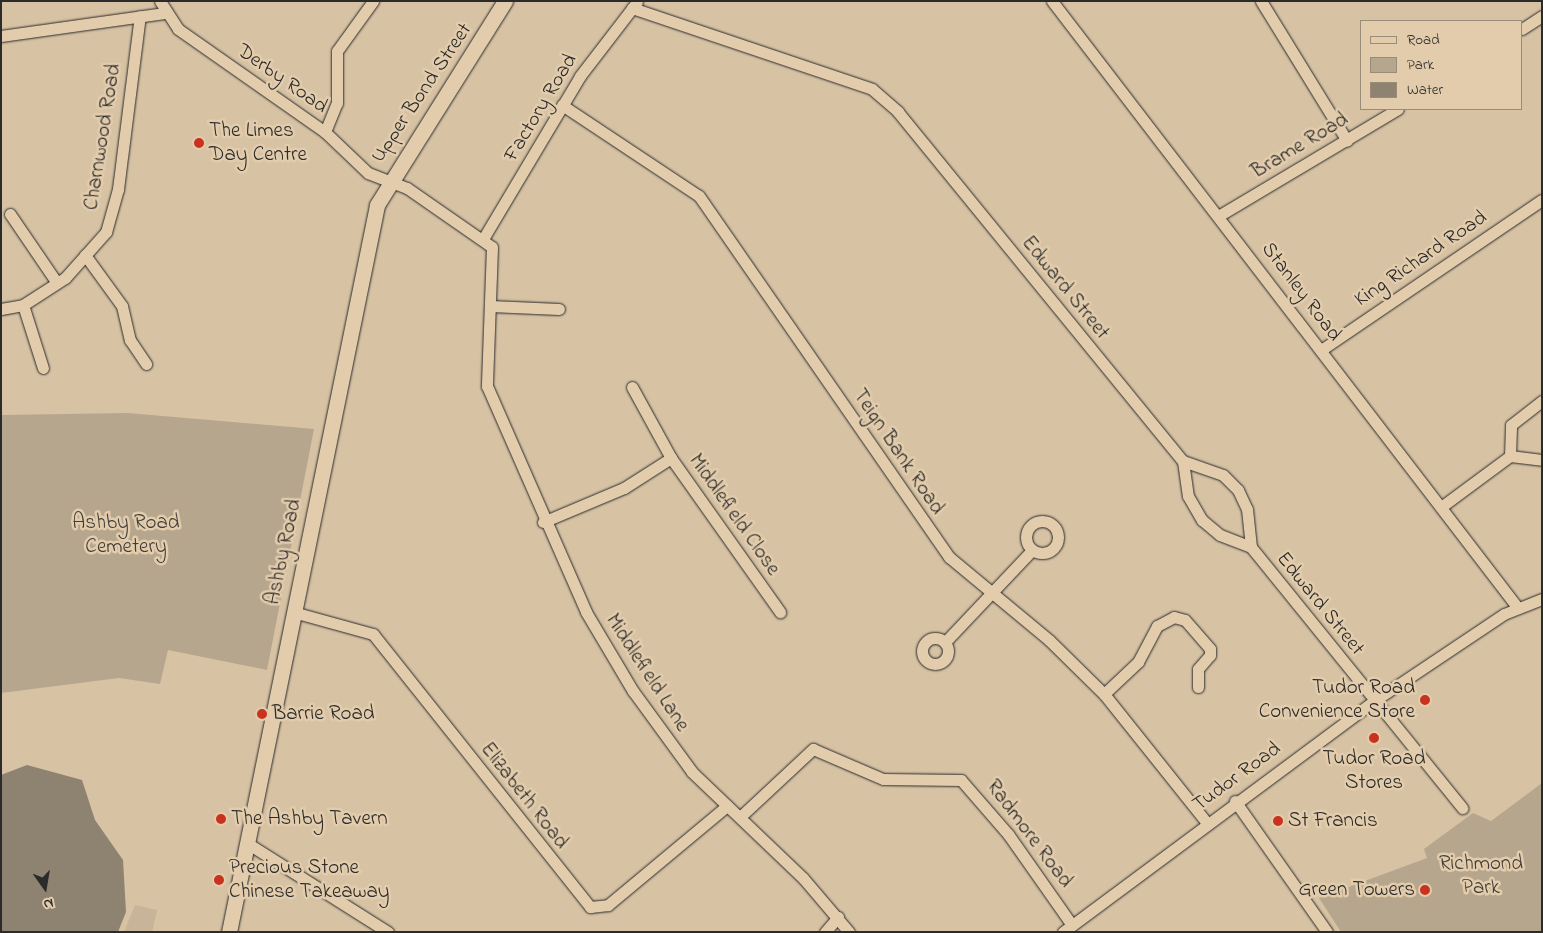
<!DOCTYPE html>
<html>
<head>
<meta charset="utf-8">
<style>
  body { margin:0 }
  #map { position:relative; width:1543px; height:933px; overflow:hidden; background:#d7c2a4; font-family:"Indie Flower",sans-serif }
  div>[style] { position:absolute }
  .built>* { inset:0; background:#c7b499 }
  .green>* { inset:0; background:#b7a68e }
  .water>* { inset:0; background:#8e8271 }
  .roads { filter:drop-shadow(0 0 1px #2b2b2b) drop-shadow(0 0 1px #2b2b2b) }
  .minor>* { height:11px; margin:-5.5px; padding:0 5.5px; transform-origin:5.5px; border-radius:5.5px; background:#e2ccac }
  .minor>.ring { margin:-5.5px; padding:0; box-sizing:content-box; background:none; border:11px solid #e2ccac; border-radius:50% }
  .major>* { height:15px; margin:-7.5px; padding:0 7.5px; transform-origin:7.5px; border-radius:7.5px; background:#e2ccac }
  .dots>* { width:14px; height:14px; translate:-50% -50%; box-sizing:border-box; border:2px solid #e2ccac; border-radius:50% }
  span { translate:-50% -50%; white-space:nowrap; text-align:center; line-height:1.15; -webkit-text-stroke:5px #e2ccac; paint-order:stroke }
  .street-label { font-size:21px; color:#2b2b2b }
  .poi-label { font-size:21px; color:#2b2b2b }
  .left { translate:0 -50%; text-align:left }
  .right { translate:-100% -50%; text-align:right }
  .park-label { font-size:21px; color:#403d3a }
  .frame { position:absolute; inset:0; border:2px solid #2b2b2b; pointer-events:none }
  .legend { position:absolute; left:1360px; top:20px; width:162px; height:90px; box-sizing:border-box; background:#e2ccac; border:1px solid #998c78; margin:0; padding:6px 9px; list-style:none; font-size:15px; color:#2b2b2b }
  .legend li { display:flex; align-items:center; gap:10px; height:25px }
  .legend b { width:25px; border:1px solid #998c78 }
  .north { position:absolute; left:20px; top:863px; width:50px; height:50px; -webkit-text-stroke:4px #e2ccac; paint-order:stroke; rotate:167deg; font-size:14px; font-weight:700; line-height:20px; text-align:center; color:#2b2b2b }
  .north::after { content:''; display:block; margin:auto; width:18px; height:22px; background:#2b2b2b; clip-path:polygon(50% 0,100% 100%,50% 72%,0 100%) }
</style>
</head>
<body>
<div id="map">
  <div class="built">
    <i style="clip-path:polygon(135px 905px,157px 910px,152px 932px,124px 932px)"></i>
  </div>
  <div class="green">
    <i style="clip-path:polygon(128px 413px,314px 429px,267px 670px,168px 650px,160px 684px,119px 678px,1px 693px,1px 415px)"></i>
    <i style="clip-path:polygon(1542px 783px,1542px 932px,1341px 932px,1319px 898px,1427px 858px,1424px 849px,1473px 813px,1491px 821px)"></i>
  </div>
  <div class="water">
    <i style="clip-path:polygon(27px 765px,82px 780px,95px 820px,123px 860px,126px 912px,118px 932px,1px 932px,1px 775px)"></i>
  </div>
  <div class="roads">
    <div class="minor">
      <i style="left:160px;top:1px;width:33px;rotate:57deg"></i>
      <i style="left:178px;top:29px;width:179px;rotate:35deg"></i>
      <i style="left:325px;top:132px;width:59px;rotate:43.6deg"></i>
      <i style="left:368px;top:173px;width:42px;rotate:21deg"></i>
      <i style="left:407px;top:188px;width:103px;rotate:34.8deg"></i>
      <i style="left:492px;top:247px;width:139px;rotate:92.1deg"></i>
      <i style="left:487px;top:386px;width:247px;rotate:66.3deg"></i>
      <i style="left:586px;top:612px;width:92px;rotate:59.3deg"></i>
      <i style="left:633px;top:691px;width:100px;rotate:53.9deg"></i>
      <i style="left:692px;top:772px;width:153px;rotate:43.7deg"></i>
      <i style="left:803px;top:878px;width:71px;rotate:49.6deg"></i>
      <i style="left:1052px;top:1px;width:765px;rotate:52.49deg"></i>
      <i style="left:1261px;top:1px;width:164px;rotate:58.4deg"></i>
      <i style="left:632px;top:8px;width:253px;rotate:18.6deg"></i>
      <i style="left:872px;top:89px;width:35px;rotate:41deg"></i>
      <i style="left:898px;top:112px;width:451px;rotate:50.8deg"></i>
      <i style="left:1183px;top:461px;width:42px;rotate:19.3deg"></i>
      <i style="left:1223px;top:475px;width:21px;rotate:45deg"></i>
      <i style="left:1238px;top:490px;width:21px;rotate:65deg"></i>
      <i style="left:1247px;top:509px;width:38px;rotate:84deg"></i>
      <i style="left:1251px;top:547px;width:336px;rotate:51deg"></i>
      <i style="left:1522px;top:29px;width:24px;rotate:-33deg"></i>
      <i style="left:1px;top:36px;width:165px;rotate:-8deg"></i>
      <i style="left:562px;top:105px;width:164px;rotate:33.6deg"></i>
      <i style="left:699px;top:196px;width:439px;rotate:55.3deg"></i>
      <i style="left:949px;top:557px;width:130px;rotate:39.7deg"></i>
      <i style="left:1049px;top:640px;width:77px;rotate:44.5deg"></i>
      <i style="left:1104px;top:694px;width:164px;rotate:51.4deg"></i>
      <i style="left:325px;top:132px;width:31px;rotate:-68deg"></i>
      <i style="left:337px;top:103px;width:52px;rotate:-90deg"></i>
      <i style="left:337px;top:51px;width:62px;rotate:-54.2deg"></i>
      <i style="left:10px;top:214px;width:83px;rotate:55.7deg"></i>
      <i style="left:1220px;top:215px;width:207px;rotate:-30.8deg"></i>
      <i style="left:483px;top:239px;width:190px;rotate:-59.2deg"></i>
      <i style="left:580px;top:76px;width:93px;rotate:-52.4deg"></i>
      <i style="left:85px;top:255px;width:63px;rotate:54deg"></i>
      <i style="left:122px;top:306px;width:35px;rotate:77deg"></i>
      <i style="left:130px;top:340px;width:29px;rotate:56deg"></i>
      <i style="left:23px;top:305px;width:66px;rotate:72.4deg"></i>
      <i style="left:490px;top:306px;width:69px;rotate:2.5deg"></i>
      <i style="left:1px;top:309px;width:22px;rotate:-10deg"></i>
      <i style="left:23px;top:305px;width:50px;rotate:-32.7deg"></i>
      <i style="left:65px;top:278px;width:62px;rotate:-48.3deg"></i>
      <i style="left:106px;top:232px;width:45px;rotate:-74.4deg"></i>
      <i style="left:118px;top:189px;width:174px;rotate:-82.8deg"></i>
      <i style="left:1321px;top:350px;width:267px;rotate:-34.2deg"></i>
      <i style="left:632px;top:387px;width:81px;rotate:61.2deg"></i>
      <i style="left:1510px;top:456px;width:31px;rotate:-88deg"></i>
      <i style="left:1511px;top:425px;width:39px;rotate:-38deg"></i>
      <i style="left:1183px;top:461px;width:35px;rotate:82deg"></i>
      <i style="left:1188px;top:496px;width:28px;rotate:60deg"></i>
      <i style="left:1202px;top:520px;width:23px;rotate:40deg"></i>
      <i style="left:1220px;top:535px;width:33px;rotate:21deg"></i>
      <i style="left:1441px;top:507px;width:86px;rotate:-36.5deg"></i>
      <i style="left:1510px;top:456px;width:32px;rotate:7deg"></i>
      <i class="ring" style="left:1026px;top:521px;width:21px;height:21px"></i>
      <i style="left:543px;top:522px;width:88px;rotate:-22.8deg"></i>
      <i style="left:624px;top:488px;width:56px;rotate:-32.6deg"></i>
      <i style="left:671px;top:458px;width:189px;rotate:54.7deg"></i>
      <i style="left:293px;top:612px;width:83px;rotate:15.4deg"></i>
      <i style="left:373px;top:634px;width:349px;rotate:51.5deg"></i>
      <i style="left:590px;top:907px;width:18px;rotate:-6deg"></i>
      <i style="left:608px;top:905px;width:155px;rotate:-39.8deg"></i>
      <i class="ring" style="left:922px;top:638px;width:15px;height:15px"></i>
      <i style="left:947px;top:640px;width:124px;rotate:-46.6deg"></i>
      <i style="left:1104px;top:694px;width:47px;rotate:-43.3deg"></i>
      <i style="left:1138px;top:662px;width:41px;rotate:-62.2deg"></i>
      <i style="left:1157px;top:626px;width:19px;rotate:-28deg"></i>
      <i style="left:1174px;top:617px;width:11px;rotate:15deg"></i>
      <i style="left:1185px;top:620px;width:38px;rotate:49deg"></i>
      <i style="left:1210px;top:649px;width:6px;rotate:90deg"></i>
      <i style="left:1210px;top:655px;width:18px;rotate:131deg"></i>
      <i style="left:1198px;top:669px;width:18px;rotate:90deg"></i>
      <i style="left:1235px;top:801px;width:160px;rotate:54.9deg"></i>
      <i style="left:740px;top:817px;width:100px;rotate:-43deg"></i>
      <i style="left:813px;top:749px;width:76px;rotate:23.2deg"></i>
      <i style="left:883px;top:779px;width:78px;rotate:0.7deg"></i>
      <i style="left:961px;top:780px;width:72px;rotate:49deg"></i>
      <i style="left:1008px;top:834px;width:111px;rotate:54.9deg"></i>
      <i style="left:247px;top:843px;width:167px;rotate:32.3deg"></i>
      <i style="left:825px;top:932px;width:20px;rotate:-49deg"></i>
      <i style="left:1063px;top:932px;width:387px;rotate:-36.6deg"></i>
      <i style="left:1374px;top:701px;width:156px;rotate:-33.8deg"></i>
      <i style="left:1504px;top:614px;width:41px;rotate:-21.5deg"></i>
    </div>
    <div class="major">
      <i style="left:229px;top:932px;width:742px;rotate:-78.49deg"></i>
      <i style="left:377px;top:205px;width:241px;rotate:-57.9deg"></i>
    </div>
  </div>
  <div class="dots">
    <i style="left:199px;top:143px;background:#c8321e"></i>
    <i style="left:1425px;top:700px;background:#c8321e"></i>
    <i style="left:262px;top:714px;background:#c8321e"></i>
    <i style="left:1374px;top:738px;background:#c8321e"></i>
    <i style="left:221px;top:819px;background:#c8321e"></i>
    <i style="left:1278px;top:821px;background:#c8321e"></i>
    <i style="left:219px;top:880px;background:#c8321e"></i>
    <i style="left:1425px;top:890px;background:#c8321e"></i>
  </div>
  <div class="street-label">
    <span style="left:282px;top:79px;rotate:35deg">Derby Road</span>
    <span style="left:422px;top:93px;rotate:-56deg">Upper Bond Street</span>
    <span style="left:541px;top:108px;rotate:-59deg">Factory Road</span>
    <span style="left:103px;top:137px;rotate:-81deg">Charnwood Road</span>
    <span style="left:1300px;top:146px;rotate:-31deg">Brame Road</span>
    <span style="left:1421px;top:259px;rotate:-34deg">King Richard Road</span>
    <span style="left:1065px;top:288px;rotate:51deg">Edward Street</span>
    <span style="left:1301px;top:292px;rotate:53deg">Stanley Road</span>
    <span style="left:898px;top:452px;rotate:56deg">Teign Bank Road</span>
    <span style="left:734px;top:515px;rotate:55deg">Middlefield Close</span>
    <span style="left:284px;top:552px;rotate:-78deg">Ashby Road</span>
    <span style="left:1320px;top:604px;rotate:51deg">Edward Street</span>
    <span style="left:647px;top:673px;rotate:57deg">Middlefield Lane</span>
    <span style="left:1237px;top:777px;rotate:-36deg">Tudor Road</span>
    <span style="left:524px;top:796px;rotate:52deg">Elizabeth Road</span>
    <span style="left:1029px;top:834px;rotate:53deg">Radmore Road</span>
  </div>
  <div class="poi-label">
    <span class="left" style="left:209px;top:143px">The Limes<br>Day Centre</span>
    <span class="right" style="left:1415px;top:700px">Tudor Road<br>Convenience Store</span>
    <span class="left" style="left:272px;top:714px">Barrie Road</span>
    <span style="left:1374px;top:771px">Tudor Road<br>Stores</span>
    <span class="left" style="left:231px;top:819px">The Ashby Tavern</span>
    <span class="left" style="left:1288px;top:821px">St Francis</span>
    <span class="left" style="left:229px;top:880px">Precious Stone<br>Chinese Takeaway</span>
    <span class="right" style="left:1415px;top:890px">Green Towers</span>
  </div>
  <div class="park-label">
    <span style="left:126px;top:535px">Ashby Road<br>Cemetery</span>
    <span style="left:1481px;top:876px">Richmond<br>Park</span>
  </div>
  <div class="frame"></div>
  <ul class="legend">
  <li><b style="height:6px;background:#e2ccac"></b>Road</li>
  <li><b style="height:14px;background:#b7a68e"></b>Park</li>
  <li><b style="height:14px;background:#8e8271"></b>Water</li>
  </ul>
  <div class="north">N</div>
</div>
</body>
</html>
